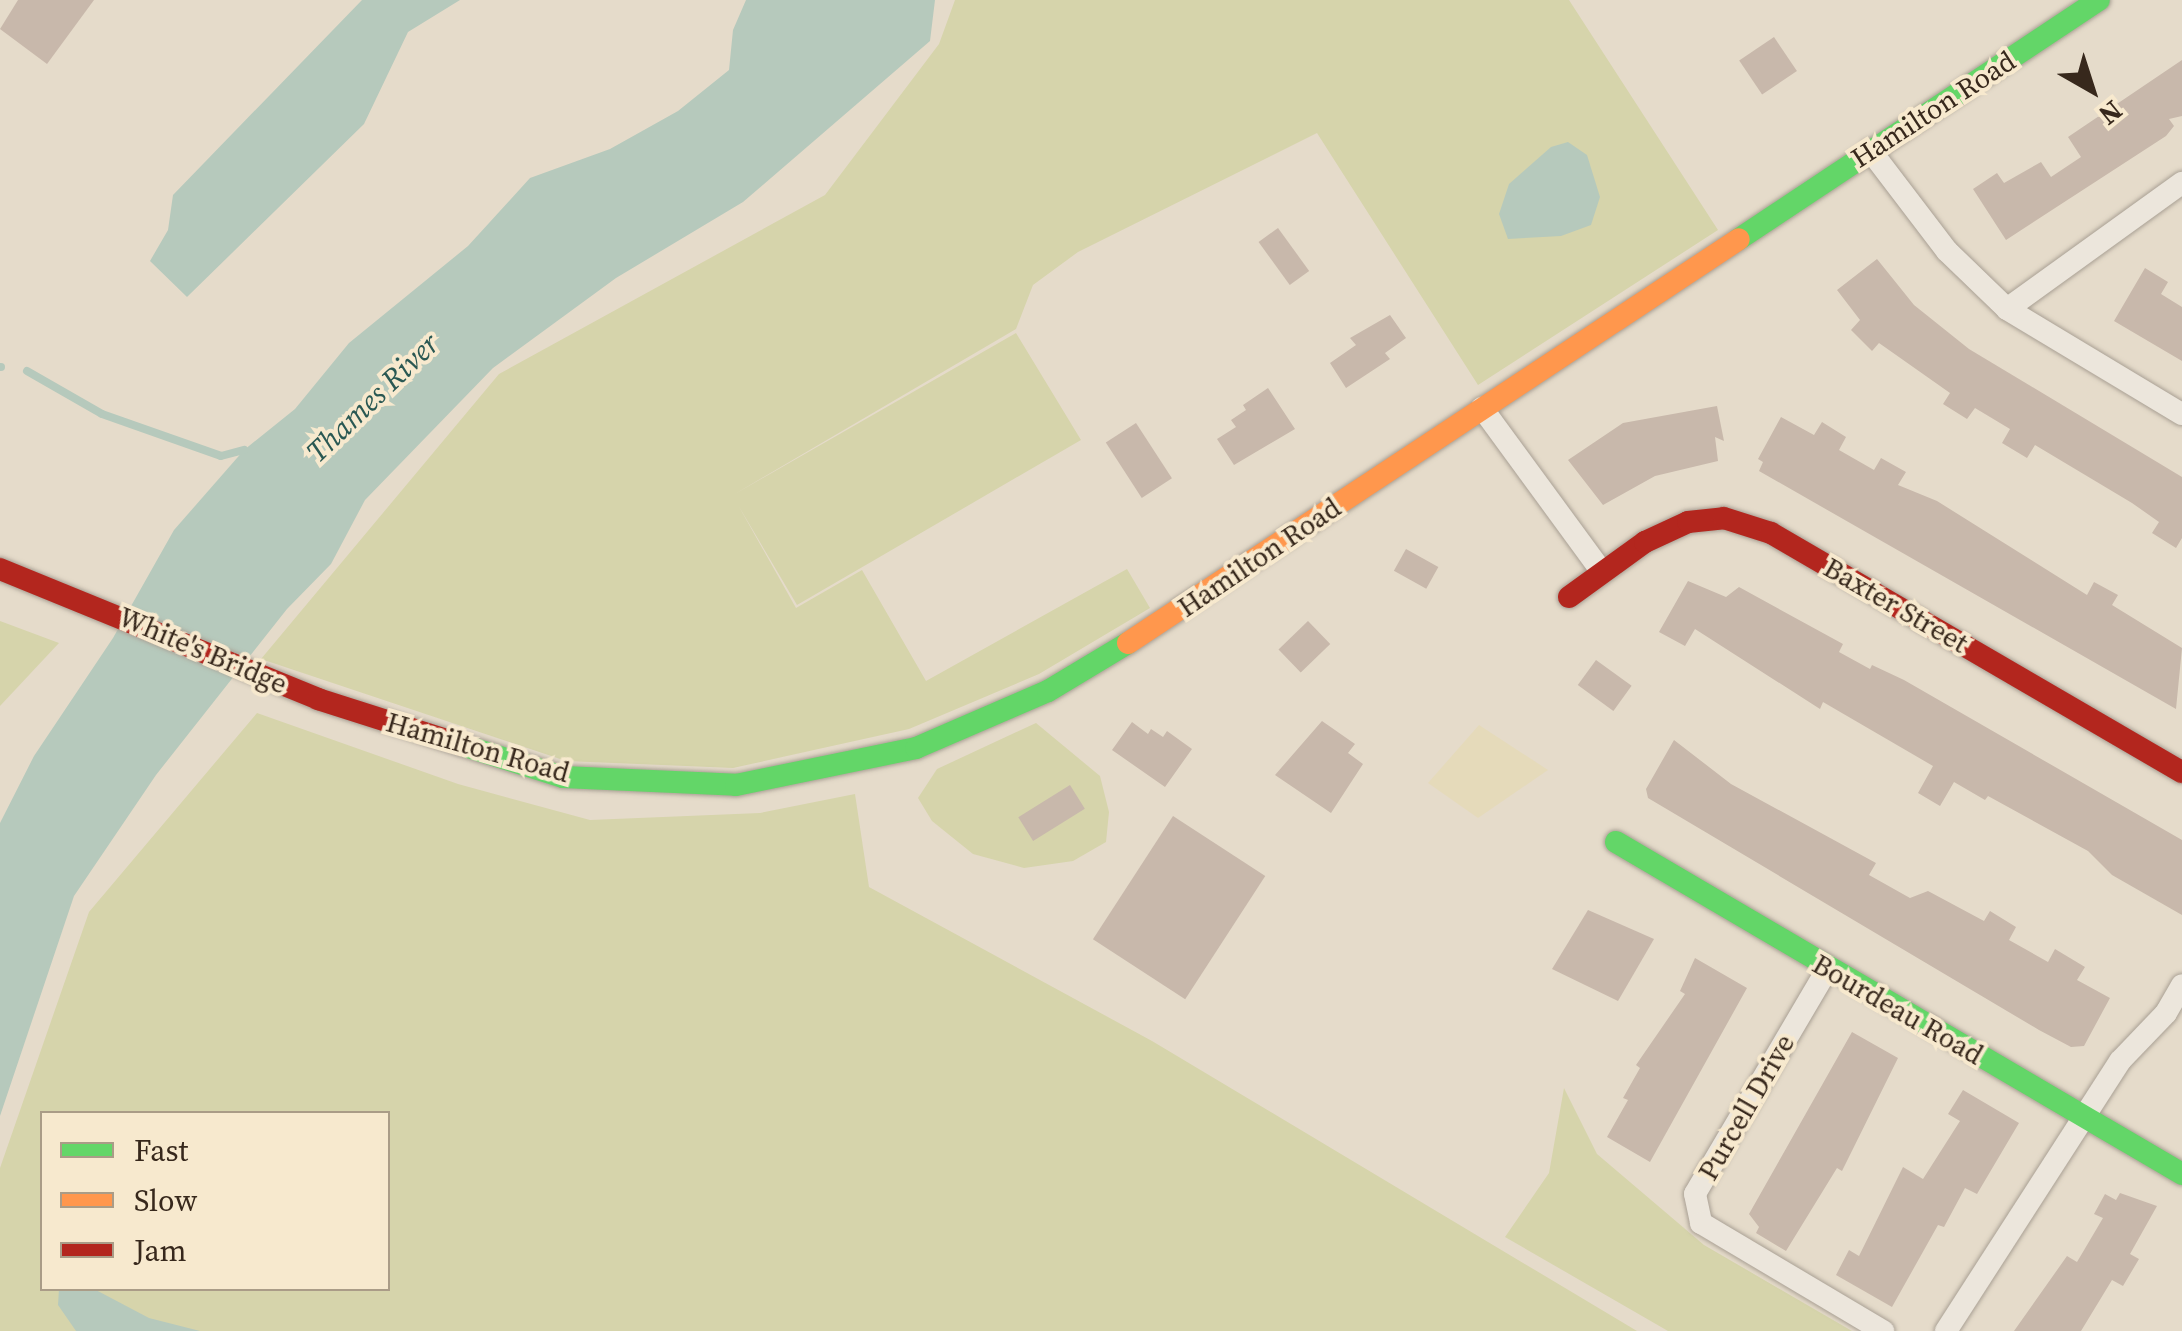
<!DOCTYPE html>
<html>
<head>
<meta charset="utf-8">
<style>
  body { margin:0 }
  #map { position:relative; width:2182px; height:1331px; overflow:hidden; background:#e5dbca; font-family:"Source Serif 4",serif }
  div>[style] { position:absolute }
  .farmland>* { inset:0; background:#e5daba }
  .green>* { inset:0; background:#d6d4ab }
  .water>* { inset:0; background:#b6c9bc }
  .stream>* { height:8px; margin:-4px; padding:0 4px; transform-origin:4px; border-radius:4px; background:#b6c9bc }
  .building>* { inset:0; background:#c8b8ab; transform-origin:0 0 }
  .roads { filter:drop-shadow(0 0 2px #a9a094) drop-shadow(0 0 2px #a9a094) }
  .street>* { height:22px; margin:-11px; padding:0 11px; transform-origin:11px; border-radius:11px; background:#ece6dc }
  .fast>* { height:22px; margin:-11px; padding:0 11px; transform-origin:11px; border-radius:11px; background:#63d668 }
  .slow>* { height:22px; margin:-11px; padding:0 11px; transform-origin:11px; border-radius:11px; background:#ff974d }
  .jam>* { height:22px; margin:-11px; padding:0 11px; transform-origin:11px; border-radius:11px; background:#b3261e }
  span { translate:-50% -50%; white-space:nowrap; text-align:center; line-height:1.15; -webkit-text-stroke:8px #f7e9ce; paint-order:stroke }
  .street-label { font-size:28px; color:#37281c }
  .water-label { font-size:30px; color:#2a5853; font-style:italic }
  .legend { position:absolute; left:40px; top:1111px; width:350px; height:180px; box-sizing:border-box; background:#f7e9ce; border:2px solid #aa9c87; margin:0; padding:12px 18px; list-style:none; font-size:30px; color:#37281c }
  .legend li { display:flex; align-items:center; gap:20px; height:50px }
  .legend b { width:50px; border:2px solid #aa9c87 }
  .north { position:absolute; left:2042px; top:40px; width:100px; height:100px; -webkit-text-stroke:8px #f7e9ce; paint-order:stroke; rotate:141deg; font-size:28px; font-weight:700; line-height:40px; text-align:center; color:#37281c }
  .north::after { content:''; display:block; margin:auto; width:35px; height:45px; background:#37281c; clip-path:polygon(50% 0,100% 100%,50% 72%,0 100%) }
</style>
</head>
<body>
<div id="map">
  <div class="farmland">
    <i style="clip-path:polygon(1479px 725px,1548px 770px,1478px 818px,1428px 783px)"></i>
  </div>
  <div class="green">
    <i style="clip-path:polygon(955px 0,1569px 0,1718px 230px,1478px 385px,1317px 133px,1078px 252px,1033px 285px,1016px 329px,733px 495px,1016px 333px,1081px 440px,797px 605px,738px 505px,796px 608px,862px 570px,926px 681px,1127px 569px,1150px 608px,1039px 674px,909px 729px,733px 768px,566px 761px,261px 659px,499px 374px,825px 195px,939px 44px)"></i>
    <i style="clip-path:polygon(0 621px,59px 643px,0 706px)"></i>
    <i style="clip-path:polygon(evenodd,257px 713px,458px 784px,590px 820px,760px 813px,855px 794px,869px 887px,1152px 1041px,1637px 1331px,0 1331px,0 1168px,89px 912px,257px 713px,42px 1114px,388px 1114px,388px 1288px,42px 1288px,42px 1114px)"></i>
    <i style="clip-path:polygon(1036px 723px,1100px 776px,1109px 812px,1106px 842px,1073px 861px,1024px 868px,973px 854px,932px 821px,918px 798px,937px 769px)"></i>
    <i style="clip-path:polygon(1564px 1088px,1597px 1154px,1704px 1245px,1852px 1331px,1668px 1331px,1505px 1237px,1549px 1173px)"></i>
  </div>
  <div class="water">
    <i style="clip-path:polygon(362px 0,460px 0,408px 32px,364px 124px,187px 297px,150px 261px,168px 230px,173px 195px)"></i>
    <i style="clip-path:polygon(746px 0,935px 0,930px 41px,743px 202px,616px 278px,493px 368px,365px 500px,331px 564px,287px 609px,156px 775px,74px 896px,0 1116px,0 823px,34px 756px,113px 638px,174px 530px,244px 450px,295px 409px,349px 343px,468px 246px,530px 178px,610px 149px,678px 111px,729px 70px,733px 30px)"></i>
    <i style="clip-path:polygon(1568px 142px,1587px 155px,1600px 197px,1591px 225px,1561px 236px,1508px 239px,1499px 214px,1509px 184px,1551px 147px)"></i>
    <i style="clip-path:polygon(59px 1289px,94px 1289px,149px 1318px,200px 1331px,76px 1331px,58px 1305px)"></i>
  </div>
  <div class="stream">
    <i style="left:0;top:367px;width:1px"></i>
    <i style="left:27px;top:371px;width:86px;rotate:29.8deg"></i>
    <i style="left:102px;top:414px;width:126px;rotate:19.4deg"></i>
    <i style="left:221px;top:456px;width:24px;rotate:-15deg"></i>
  </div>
  <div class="building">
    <i style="clip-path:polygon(18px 0,94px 0,47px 64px,0 29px)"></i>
    <i style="left:1774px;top:37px;width:41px;height:42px;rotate:56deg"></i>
    <i style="clip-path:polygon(2182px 60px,2182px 116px,2169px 119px,2174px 126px,2166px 136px,2006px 240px,1973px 189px,1997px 173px,2004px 183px,2041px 162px,2051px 177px,2081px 157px,2068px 137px)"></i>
    <i style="left:1278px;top:228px;width:53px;height:24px;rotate:54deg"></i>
    <i style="clip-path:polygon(1877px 259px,1914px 305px,1969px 349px,2182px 477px,2182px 538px,2176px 548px,2152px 533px,2159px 522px,2132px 503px,2035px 445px,2027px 458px,2002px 443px,2010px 429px,1975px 408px,1967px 419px,1943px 404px,1950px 393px,1879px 343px,1872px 351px,1851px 330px,1860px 320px,1837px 290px)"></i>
    <i style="clip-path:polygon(2145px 268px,2168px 282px,2161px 294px,2182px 307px,2182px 361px,2114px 321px)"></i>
    <i style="clip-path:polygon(1390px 315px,1406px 338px,1385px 353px,1390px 359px,1346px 388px,1330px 363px,1356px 345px,1350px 338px)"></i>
    <i style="clip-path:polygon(1268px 388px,1295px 429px,1234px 465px,1217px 439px,1236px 427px,1231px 420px,1246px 410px,1243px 405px)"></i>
    <i style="clip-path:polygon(1717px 406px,1724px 441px,1715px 437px,1718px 461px,1655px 476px,1603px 505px,1568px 460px,1623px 423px)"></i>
    <i style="clip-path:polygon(1781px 417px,1814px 435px,1822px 422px,1846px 437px,1839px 450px,1874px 470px,1881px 458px,1906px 472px,1898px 485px,1937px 501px,2087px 595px,2094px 582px,2118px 595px,2112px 605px,2182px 648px,2176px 709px,1759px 471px,1763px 462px,1758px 459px)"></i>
    <i style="left:1136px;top:423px;width:66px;height:36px;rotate:57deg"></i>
    <i style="left:1406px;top:549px;width:37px;height:25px;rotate:29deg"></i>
    <i style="clip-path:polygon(1688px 581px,1726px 597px,1739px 587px,1843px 644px,1839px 652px,1870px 669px,1872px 665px,1904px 680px,2182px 840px,2182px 915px,2112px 875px,2088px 851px,1988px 796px,1985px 800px,1954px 782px,1940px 806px,1918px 793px,1933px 766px,1823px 702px,1820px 709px,1695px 629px,1685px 646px,1659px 632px)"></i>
    <i style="left:1308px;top:621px;width:32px;height:41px;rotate:46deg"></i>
    <i style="left:1596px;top:660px;width:44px;height:31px;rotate:36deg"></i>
    <i style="clip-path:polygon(1322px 721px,1355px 744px,1348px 753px,1363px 764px,1331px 813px,1275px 775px)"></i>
    <i style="clip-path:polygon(1132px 722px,1148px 734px,1151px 729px,1163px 737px,1167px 731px,1192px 749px,1165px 787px,1112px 750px)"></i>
    <i style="clip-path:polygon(1674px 740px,1731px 784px,1876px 863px,1869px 875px,1910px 898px,1928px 891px,1984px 921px,1990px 911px,2016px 927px,2009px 940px,2048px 962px,2055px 949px,2085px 967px,2077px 980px,2110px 998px,2084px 1046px,2071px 1047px,2039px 1030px,1648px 798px,1646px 789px)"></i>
    <i style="left:1070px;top:785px;width:28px;height:61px;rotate:58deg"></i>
    <i style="left:1173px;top:816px;width:110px;height:147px;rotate:33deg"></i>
    <i style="clip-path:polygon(1588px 910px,1654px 939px,1618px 1001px,1552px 969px)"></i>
    <i style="clip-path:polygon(1695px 958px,1747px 988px,1650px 1162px,1607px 1137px,1628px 1100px,1623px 1098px,1640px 1068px,1636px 1065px,1685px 994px,1680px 991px)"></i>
    <i style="clip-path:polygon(1852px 1032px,1898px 1058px,1842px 1171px,1837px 1168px,1786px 1251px,1756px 1233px,1759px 1227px,1749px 1214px)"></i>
    <i style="clip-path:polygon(1963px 1090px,2019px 1123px,1977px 1194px,1965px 1188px,1944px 1227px,1938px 1225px,1892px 1307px,1836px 1275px,1849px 1250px,1859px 1256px,1903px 1167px,1923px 1179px,1960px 1121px,1948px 1114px)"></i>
    <i style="clip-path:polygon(2120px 1193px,2157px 1206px,2130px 1254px,2139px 1259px,2123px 1286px,2112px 1280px,2081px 1331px,2014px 1331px,2067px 1256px,2077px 1262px,2103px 1218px,2094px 1214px,2105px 1194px,2116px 1200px)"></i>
  </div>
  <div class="roads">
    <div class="street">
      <i style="left:1870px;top:150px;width:127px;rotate:52.7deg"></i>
      <i style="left:1947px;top:251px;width:83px;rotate:44deg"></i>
      <i style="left:2007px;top:309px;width:204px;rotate:31deg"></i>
      <i style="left:2007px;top:309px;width:216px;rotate:-35.8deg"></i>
      <i style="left:1482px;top:408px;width:200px;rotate:53.8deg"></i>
      <i style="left:1828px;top:968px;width:262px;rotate:120.5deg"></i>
      <i style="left:1695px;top:1194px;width:30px;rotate:78deg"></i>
      <i style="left:1701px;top:1223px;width:212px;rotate:30.7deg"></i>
      <i style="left:1946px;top:1331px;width:321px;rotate:-57.2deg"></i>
      <i style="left:2120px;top:1061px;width:66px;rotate:-46.2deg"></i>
      <i style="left:2166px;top:1013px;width:32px;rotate:-60deg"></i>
    </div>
    <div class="fast">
      <i style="left:1739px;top:239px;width:432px;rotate:-33.6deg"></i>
      <i style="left:462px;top:745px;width:106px;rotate:17.6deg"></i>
      <i style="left:563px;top:777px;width:173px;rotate:2.6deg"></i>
      <i style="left:736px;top:785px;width:184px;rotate:-11.6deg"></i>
      <i style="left:916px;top:748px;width:144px;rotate:-23.4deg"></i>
      <i style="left:1048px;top:691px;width:93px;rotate:-31deg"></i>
      <i style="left:1616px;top:842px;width:656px;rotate:30.39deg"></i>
    </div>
    <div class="slow">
      <i style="left:1128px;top:643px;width:732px;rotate:-33.47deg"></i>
    </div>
    <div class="jam">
      <i style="left:0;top:569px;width:344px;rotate:22.2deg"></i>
      <i style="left:318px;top:699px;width:151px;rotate:17.7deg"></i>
      <i style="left:1569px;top:597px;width:94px;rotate:-35.9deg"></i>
      <i style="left:1645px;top:542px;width:47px;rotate:-24.9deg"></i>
      <i style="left:1688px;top:522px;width:36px;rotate:-6deg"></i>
      <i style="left:1724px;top:518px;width:49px;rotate:17.7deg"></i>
      <i style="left:1771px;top:533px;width:475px;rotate:30.2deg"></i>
    </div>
  </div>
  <div class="street-label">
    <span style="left:1933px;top:109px;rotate:-33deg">Hamilton Road</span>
    <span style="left:1259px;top:557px;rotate:-34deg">Hamilton Road</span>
    <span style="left:1896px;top:605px;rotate:30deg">Baxter Street</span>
    <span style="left:203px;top:650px;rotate:23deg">White's Bridge</span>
    <span style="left:478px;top:747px;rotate:16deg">Hamilton Road</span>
    <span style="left:1898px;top:1009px;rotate:30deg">Bourdeau Road</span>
    <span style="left:1746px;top:1107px;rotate:-60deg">Purcell Drive</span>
  </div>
  <div class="water-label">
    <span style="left:373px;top:398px;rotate:-44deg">Thames River</span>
  </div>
  <ul class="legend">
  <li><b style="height:12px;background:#63d668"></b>Fast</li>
  <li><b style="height:12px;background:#ff974d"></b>Slow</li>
  <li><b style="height:12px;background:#b3261e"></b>Jam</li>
  </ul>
  <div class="north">N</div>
</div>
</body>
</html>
